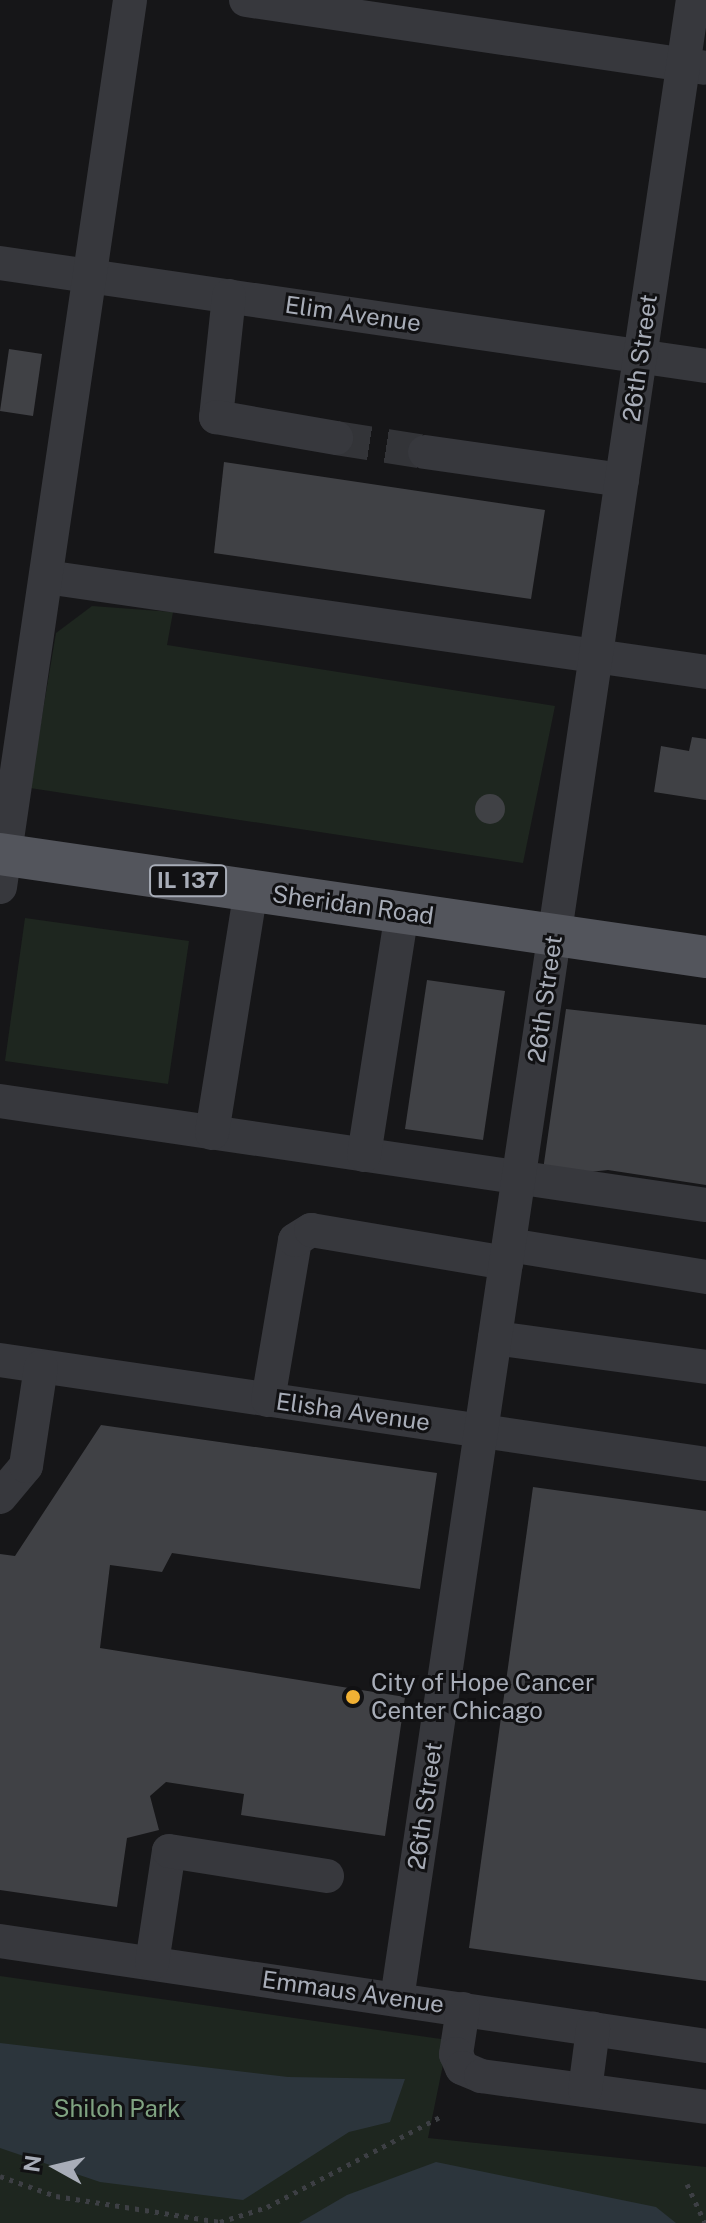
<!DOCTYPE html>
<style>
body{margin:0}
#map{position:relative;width:706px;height:2223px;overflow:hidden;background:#161618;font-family:"Public Sans",sans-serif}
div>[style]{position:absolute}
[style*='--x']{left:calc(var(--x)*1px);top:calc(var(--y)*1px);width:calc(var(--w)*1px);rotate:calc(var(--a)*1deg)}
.green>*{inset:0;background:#1e261f}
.water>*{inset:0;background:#2c353c}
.building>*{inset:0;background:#404145}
.round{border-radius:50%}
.minor-tunnel>*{height:34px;margin-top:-17px;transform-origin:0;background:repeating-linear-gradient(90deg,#333438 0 34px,transparent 0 51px)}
.path>*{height:5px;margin-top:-2.5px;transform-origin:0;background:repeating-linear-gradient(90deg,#3d3f44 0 4px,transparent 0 10px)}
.minor>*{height:34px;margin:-17px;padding:0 17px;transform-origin:17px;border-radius:17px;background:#37383d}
.major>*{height:42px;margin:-21px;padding:0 21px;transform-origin:21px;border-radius:21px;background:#53555c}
.dots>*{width:22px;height:22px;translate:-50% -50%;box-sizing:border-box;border:4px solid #111113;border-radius:50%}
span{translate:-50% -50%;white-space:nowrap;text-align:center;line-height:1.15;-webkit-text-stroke:6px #111113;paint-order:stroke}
.shield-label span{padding:2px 6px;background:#111113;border:2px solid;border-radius:6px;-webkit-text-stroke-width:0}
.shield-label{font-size:22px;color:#a8adb8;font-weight:700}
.street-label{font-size:24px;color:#a8adb8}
.poi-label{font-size:24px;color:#a8adb8}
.left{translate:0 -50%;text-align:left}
.park-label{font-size:24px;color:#7fa381}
.north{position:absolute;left:16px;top:2127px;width:80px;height:80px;-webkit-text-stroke:6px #111113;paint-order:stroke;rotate:278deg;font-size:22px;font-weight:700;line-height:32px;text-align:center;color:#a8adb8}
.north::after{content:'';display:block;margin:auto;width:28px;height:36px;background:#a8adb8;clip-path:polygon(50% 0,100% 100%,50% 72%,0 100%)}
</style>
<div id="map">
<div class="green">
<div style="clip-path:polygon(92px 606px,173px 612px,167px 645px,555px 706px,523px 863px,30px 788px,56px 633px)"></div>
<div style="clip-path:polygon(25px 918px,189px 941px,168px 1084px,5px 1061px)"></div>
<div style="clip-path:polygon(0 1976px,448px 2040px,428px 2138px,706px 2167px,706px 2223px,0 2223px)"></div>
</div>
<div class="water">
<div style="clip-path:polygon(0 2043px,288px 2077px,405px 2079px,390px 2122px,349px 2132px,243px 2200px,100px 2182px,0 2148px)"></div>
<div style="clip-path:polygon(436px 2162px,656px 2207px,676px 2223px,299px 2223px,347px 2195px)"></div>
</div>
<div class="building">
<div style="clip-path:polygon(9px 349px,42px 354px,33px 416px,0 411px)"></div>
<div style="clip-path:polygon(224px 462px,545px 510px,531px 599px,214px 553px)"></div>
<div style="clip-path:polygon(692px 737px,706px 739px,706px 800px,654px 792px,661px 746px,689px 751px)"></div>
<div class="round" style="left:475px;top:794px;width:30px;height:30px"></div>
<div style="clip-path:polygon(427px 980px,505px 991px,483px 1140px,405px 1129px)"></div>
<div style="clip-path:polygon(566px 1009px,706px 1025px,706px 1185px,608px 1170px,542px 1177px)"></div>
<div style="clip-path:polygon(101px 1425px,437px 1473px,420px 1589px,172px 1553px,162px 1572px,110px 1565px,100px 1648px,405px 1697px,385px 1836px,241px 1815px,244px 1794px,166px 1782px,150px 1796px,159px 1830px,127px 1838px,117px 1907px,0 1890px,0 1554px,15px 1556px)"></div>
<div style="clip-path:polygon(533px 1487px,706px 1511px,706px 1981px,469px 1948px)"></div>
</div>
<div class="minor-tunnel">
<div style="--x:336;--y:438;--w:90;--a:8.9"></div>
</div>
<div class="path">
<div style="--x:0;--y:2176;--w:59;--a:19.7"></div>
<div style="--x:56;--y:2196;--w:166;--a:9"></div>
<div style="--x:220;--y:2222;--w:49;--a:-17.7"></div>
<div style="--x:267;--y:2207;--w:199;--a:-27.5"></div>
<div style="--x:687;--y:2184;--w:43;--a:65.2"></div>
</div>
<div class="minor">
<div style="--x:246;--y:0;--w:463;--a:8.4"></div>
<div style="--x:0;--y:263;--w:713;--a:8.3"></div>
<div style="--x:229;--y:296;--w:122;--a:96.1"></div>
<div style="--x:216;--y:417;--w:122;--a:9.9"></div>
<div style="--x:425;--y:452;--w:199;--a:8.1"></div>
<div style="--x:46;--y:577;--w:667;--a:8.19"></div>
<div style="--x:0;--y:887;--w:896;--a:-81.66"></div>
<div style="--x:0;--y:1101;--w:714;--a:8.38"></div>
<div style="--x:212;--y:1133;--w:246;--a:-80.9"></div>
<div style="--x:364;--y:1155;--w:246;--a:-81.1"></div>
<div style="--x:509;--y:1245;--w:200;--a:9.2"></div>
<div style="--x:495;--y:1338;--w:213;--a:7.8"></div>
<div style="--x:0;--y:1360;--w:714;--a:8.38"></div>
<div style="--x:268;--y:1400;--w:162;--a:-80.4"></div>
<div style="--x:295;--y:1240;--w:19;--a:-32"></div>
<div style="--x:311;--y:1230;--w:198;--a:9.6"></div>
<div style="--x:0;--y:1497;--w:40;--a:-50"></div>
<div style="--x:26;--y:1466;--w:100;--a:-81.4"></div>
<div style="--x:0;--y:1941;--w:714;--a:8.46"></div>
<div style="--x:152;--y:1963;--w:113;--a:-81.4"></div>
<div style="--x:169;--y:1851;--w:160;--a:9"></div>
<div style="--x:397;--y:1999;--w:2021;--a:-81.58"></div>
<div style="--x:463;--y:2009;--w:46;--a:98.8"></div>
<div style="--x:456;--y:2054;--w:15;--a:67"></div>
<div style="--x:462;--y:2068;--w:21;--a:23"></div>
<div style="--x:481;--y:2076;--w:227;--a:7.8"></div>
<div style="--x:585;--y:2090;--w:62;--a:-82.5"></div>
</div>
<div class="major">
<div style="--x:0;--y:854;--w:713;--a:8.3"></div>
</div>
<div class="dots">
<div style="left:353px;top:1697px;background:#f2b134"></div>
</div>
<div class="shield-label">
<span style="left:188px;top:881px">IL 137</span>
</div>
<div class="street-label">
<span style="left:353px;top:314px;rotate:8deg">Elim Avenue</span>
<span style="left:640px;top:358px;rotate:-82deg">26th Street</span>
<span style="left:353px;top:905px;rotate:8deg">Sheridan Road</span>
<span style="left:545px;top:999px;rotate:-82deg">26th Street</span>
<span style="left:353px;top:1412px;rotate:8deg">Elisha Avenue</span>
<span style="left:425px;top:1806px;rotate:-82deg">26th Street</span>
<span style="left:353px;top:1992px;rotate:8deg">Emmaus Avenue</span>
</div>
<div class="poi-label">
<span class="left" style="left:371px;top:1697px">City of Hope Cancer<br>Center Chicago</span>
</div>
<div class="park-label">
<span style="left:117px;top:2109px">Shiloh Park</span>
</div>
<div class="north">N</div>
</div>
